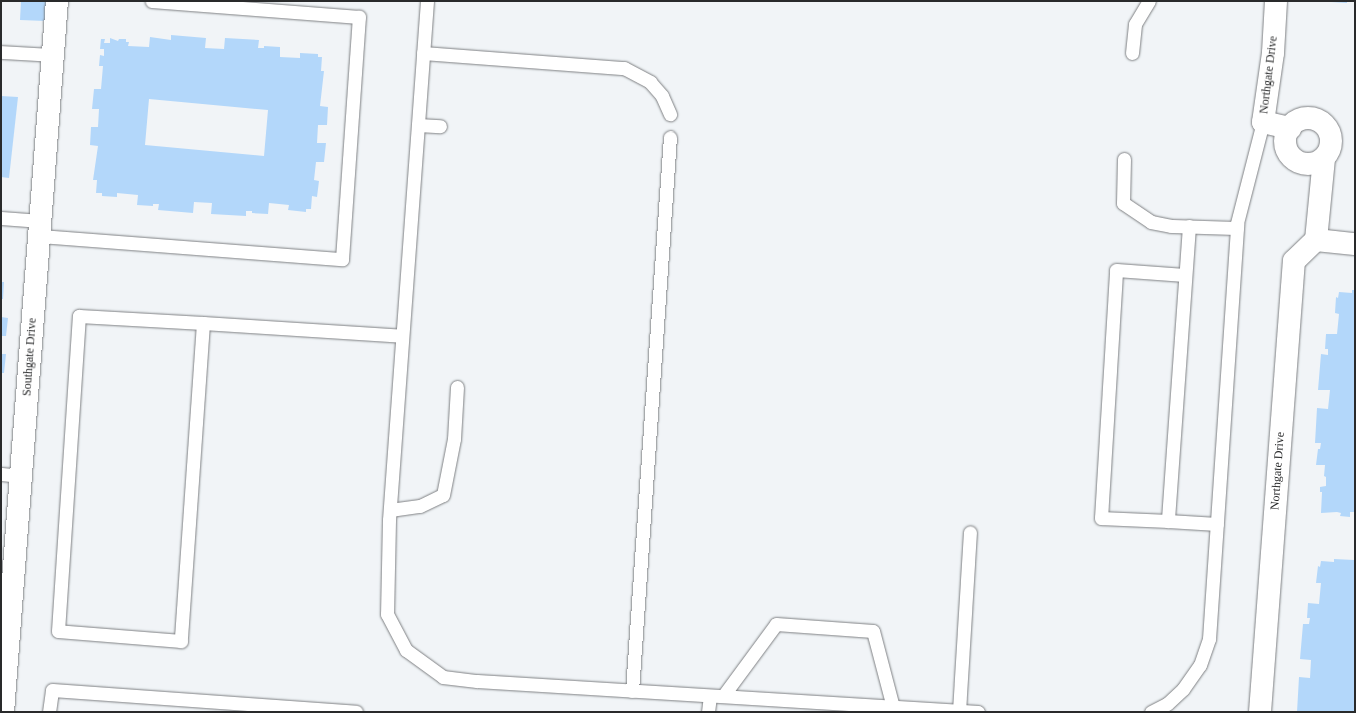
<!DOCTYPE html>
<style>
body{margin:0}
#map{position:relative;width:1356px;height:713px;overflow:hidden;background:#f1f4f7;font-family:Georgia,serif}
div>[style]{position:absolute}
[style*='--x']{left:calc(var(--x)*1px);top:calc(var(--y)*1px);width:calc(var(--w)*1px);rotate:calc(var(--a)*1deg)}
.building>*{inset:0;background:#b3d7fa}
.roads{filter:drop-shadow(0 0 1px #7e8083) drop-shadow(0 0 1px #7e8083)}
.service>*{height:13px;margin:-6.5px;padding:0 6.5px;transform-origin:6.5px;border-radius:6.5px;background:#fff}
.minor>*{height:22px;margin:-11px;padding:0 11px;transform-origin:11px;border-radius:11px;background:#fff}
.minor>.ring{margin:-11px;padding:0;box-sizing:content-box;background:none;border:22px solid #fff;border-radius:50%}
span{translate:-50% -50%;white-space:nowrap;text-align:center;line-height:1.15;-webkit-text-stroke:3.5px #fff;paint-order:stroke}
.street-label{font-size:12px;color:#292a2b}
.frame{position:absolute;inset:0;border:2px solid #292a2b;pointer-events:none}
</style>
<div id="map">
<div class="building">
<div style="clip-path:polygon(21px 1px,46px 1px,46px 21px,20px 20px)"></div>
<div style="clip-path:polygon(1331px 1px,1347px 1px,1347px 3px,1331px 2px)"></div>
<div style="clip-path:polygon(evenodd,171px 35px,206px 38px,205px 48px,224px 49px,225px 38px,259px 40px,258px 48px,264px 48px,264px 46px,280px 47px,280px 57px,300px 58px,300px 53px,318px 54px,318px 57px,322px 57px,321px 71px,324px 71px,320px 106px,328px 107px,327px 125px,318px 125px,317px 143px,326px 143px,324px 162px,316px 162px,314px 180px,319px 181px,317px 197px,312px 196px,311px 209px,306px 209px,306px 212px,288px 210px,289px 205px,269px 203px,268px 214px,252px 213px,252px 211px,246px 211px,246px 216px,211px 214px,212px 203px,194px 202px,193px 213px,158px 210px,159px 204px,153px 204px,153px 206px,137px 205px,138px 195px,117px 193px,117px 197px,102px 196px,102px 193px,96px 193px,97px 180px,93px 180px,98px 146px,90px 145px,91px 127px,98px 127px,99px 109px,92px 109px,94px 89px,101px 89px,103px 66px,99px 66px,100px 55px,104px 56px,104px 49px,100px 49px,101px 39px,105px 39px,104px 43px,110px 43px,110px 38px,118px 41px,119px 39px,126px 39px,126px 42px,129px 42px,128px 46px,149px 47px,150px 37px,171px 40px,171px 35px,149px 99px,268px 110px,264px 156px,145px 145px,149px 99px)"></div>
<div style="clip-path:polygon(1px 96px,18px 97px,9px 178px,1px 177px)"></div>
<div style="clip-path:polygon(1px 282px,4px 282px,3px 299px,1px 299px)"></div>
<div style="clip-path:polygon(1352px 290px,1355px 290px,1355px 512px,1350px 512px,1350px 517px,1340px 516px,1341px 513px,1337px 512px,1321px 513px,1322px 492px,1320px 492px,1320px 487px,1326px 486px,1326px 477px,1324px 476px,1325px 465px,1316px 465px,1318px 449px,1320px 449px,1321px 443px,1315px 443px,1317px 408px,1328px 409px,1330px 390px,1318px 390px,1321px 354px,1328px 355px,1328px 349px,1325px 349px,1326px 334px,1337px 334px,1339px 314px,1335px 313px,1336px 297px,1338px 298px,1339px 292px,1352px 293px)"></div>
<div style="clip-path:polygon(1px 317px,8px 318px,6px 336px,1px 336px)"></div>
<div style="clip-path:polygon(1px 354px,6px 354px,4px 373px,1px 373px)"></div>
<div style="clip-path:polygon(1334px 559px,1354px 560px,1355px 562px,1355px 712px,1297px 712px,1299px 677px,1310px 678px,1311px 660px,1300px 659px,1303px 624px,1309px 624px,1310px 618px,1307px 618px,1308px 603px,1319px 604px,1321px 583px,1316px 583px,1318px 566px,1320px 567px,1321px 561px,1334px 562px)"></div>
</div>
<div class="roads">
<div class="service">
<div style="--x:427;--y:1;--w:520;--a:94.19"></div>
<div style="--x:389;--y:520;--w:94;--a:91.2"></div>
<div style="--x:387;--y:614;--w:41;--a:62.2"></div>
<div style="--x:406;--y:650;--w:46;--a:36.1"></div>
<div style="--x:443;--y:677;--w:34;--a:7"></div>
<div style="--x:477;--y:681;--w:502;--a:3.54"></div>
<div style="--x:1;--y:52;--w:52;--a:3.3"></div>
<div style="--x:423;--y:53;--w:202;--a:4.3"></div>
<div style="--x:624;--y:68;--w:30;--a:28"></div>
<div style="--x:650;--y:82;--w:18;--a:49"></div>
<div style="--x:662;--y:96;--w:20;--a:66"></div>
<div style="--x:1132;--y:53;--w:29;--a:-84"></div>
<div style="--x:1135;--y:24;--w:27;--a:-59"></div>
<div style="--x:418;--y:125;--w:22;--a:3"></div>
<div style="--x:1124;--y:159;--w:44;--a:91.3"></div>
<div style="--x:1123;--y:203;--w:34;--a:34"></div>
<div style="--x:1151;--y:222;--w:20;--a:11"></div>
<div style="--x:1171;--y:226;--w:66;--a:1.7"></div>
<div style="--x:1;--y:218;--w:40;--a:4.3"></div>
<div style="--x:1189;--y:226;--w:296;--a:94.1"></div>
<div style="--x:1168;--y:521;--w:49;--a:3.5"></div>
<div style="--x:40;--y:236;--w:303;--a:4.4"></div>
<div style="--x:342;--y:259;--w:243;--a:-86"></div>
<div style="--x:359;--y:17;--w:208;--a:-175.6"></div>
<div style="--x:203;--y:323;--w:319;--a:94"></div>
<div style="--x:181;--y:641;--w:123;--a:-175.4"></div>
<div style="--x:58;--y:631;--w:316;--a:-86.2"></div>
<div style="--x:79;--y:316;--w:124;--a:3.2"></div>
<div style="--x:203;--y:323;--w:199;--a:3.7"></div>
<div style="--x:1;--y:474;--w:20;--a:6"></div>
<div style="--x:390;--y:510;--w:30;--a:-8"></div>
<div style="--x:420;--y:506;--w:25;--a:-26"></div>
<div style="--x:443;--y:495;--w:57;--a:-78.9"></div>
<div style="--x:454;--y:439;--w:52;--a:-86.7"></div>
<div style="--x:1168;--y:521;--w:67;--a:-177.4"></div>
<div style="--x:1101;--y:518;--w:248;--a:-86.5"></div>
<div style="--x:1116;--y:270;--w:69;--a:4.1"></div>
<div style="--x:632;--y:691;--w:555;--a:-86.08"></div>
<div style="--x:723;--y:696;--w:89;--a:-53.6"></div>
<div style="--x:776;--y:624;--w:97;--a:4.1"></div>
<div style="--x:873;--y:631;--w:79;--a:75.3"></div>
<div style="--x:959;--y:711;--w:179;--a:-86.5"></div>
<div style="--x:49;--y:712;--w:22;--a:-82"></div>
<div style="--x:52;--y:690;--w:305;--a:4.1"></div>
<div style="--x:708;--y:712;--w:16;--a:-83"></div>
<div style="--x:1151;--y:712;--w:18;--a:-27"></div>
<div style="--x:1167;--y:704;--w:22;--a:-43"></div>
<div style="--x:1183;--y:689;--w:29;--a:-55"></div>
<div style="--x:1200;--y:665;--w:28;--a:-71"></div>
<div style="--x:1209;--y:639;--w:417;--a:-86.1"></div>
<div style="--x:1237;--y:223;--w:104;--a:-75.6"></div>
</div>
<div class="minor">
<div style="--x:1276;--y:1;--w:52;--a:93.3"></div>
<div style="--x:1273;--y:53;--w:70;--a:98.2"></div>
<div style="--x:1263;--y:122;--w:28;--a:13"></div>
<div class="ring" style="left:1285px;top:118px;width:24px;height:24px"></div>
<div style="--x:1316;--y:240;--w:39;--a:6"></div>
<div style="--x:3;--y:712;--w:713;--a:-85.66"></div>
<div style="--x:1260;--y:712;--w:452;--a:-85.7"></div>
<div style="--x:1294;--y:261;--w:30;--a:-44"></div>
<div style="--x:1316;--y:240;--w:82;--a:-84.4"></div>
</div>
</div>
<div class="street-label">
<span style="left:1269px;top:75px;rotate:-83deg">Northgate Drive</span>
<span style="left:30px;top:357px;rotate:-86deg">Southgate Drive</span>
<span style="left:1278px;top:471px;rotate:-86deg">Northgate Drive</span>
</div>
<div class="frame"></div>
</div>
